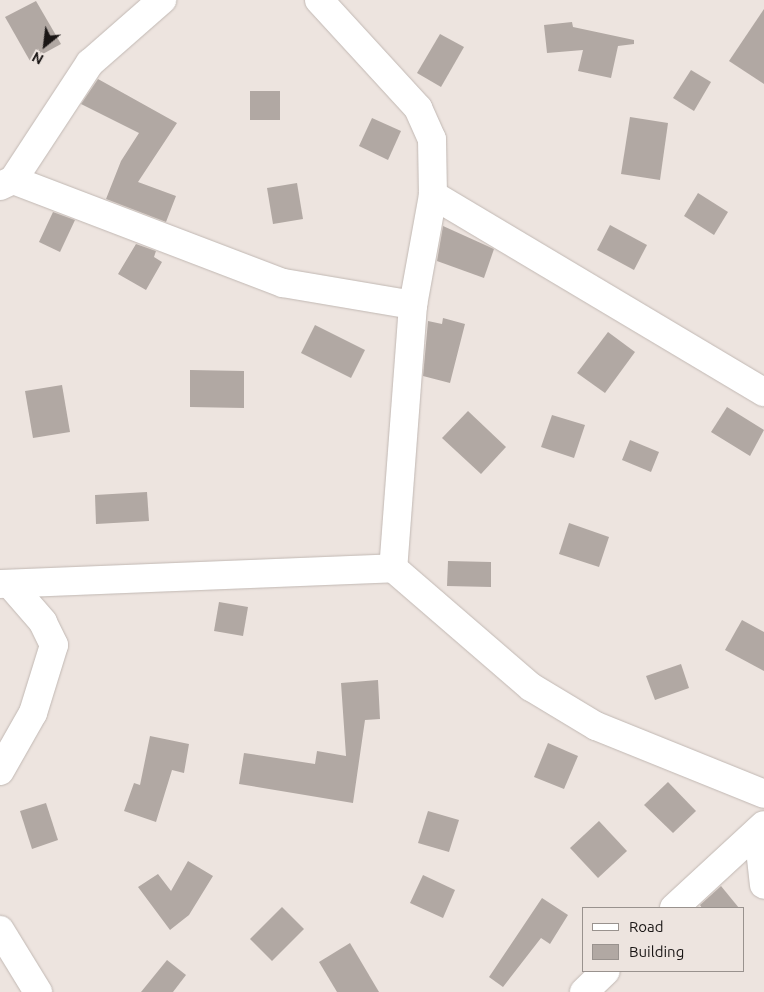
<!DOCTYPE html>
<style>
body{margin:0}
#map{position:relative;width:764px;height:992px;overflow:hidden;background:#ede4df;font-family:Ubuntu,sans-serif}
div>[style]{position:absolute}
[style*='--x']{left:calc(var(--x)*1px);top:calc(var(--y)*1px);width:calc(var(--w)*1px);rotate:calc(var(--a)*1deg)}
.building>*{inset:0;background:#b1a8a3}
.roads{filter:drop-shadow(0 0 1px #c1b8b3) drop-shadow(0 0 1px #c1b8b3)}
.minor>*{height:28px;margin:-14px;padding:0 14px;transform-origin:14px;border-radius:14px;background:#fff}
span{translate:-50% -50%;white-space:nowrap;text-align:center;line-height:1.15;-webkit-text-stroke:4.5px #ede4df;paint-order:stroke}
.legend{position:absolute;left:582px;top:907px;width:162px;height:65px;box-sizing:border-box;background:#ede4df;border:1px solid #99928e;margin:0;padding:6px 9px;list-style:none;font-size:15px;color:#1a1615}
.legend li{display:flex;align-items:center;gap:10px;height:25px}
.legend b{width:25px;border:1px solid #99928e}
.north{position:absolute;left:20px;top:20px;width:50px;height:50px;-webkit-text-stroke:4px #ede4df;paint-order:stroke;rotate:209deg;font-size:14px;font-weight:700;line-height:20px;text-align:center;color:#1a1615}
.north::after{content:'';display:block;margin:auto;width:18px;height:22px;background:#1a1615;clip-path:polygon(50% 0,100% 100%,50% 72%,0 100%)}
</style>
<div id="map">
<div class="building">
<div style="clip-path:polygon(36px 1px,61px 44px,30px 61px,5px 17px)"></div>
<div style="clip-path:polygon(764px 9px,764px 84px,729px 61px)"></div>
<div style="clip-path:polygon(572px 22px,573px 27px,634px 40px,634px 44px,618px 46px,611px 78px,578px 71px,583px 50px,547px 53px,544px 25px)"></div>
<div style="clip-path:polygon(440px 34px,464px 47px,441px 87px,417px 73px)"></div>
<div style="clip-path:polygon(691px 70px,711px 82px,694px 111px,673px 98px)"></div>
<div style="clip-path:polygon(98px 79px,177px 123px,138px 182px,176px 196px,166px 222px,106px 199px,121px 161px,139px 133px,81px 104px)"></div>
<div style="clip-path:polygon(250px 91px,280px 91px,280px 120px,250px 120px)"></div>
<div style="clip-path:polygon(630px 117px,668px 123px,660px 180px,621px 174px)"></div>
<div style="clip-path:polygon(372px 118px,401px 131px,388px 160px,359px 146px)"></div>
<div style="clip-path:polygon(297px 183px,303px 219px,273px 224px,267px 188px)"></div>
<div style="clip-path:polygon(698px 193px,728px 212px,714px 235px,684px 216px)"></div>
<div style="clip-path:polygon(53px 212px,75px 220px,60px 252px,39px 242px)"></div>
<div style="clip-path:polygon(610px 225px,647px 245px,634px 270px,597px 250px)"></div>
<div style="clip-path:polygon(443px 226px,494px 249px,484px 278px,437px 261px)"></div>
<div style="clip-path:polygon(136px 244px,156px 251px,154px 257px,162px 262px,146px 290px,118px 274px)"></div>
<div style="clip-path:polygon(443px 318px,465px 324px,450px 383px,423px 376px,428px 321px,442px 324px)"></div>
<div style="clip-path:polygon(315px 325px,365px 350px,351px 378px,301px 353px)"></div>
<div style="clip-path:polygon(608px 332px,635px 352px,605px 393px,577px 373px)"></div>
<div style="clip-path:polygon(190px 370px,244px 371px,244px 408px,190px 407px)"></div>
<div style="clip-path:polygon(62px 385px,70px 432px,33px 438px,25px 391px)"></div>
<div style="clip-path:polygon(727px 407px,764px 430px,750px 456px,711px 432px)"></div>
<div style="clip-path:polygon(468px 411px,506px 447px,481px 474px,442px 438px)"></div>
<div style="clip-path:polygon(552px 415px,585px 425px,574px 458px,541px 447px)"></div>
<div style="clip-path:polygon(630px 440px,659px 452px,651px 472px,622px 460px)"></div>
<div style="clip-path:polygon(147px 492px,149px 521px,96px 524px,95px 495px)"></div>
<div style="clip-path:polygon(569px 523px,609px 537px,599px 567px,559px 554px)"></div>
<div style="clip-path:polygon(448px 561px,491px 562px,491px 587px,447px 586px)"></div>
<div style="clip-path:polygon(219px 602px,248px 607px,243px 636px,214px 631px)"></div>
<div style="clip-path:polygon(742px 620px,764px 632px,764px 671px,725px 650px)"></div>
<div style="clip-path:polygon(681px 664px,689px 688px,655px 700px,646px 676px)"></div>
<div style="clip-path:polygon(378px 680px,380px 719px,365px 720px,353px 803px,239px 784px,244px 753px,315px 764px,317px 751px,346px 756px,341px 683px)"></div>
<div style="clip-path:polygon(150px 736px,189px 744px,184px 773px,172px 770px,156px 822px,124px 811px,134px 783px,140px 785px)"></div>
<div style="clip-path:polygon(548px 743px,578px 756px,564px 789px,534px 777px)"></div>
<div style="clip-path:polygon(668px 782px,696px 811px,673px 833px,644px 805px)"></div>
<div style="clip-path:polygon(46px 803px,58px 840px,32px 849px,20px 811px)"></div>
<div style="clip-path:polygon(428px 811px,459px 820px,449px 852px,418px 843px)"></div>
<div style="clip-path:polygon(599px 821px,627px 851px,598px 878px,570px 848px)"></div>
<div style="clip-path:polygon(188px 861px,213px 876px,189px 915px,170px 930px,138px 887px,158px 874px,171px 891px)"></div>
<div style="clip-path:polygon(423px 875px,455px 890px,443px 918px,410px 903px)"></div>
<div style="clip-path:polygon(721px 886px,739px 908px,702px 908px,700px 905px)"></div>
<div style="clip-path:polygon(542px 898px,568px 915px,550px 944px,541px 938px,503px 987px,489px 977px)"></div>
<div style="clip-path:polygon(282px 907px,304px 929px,272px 961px,250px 939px)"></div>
<div style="clip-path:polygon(350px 943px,379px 992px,337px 992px,319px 962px)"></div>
<div style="clip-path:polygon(167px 960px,186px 975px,173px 992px,141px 992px)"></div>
</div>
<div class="roads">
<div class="minor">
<div style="--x:319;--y:0;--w:147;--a:47.5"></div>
<div style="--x:418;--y:108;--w:34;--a:66"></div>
<div style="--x:432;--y:139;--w:56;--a:89"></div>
<div style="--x:433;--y:195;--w:112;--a:100.3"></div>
<div style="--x:413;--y:305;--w:264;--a:94.3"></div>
<div style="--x:13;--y:180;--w:289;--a:20.9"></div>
<div style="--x:283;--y:283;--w:132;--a:9.6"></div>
<div style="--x:0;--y:186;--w:14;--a:-25"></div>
<div style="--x:13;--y:180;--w:140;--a:-56.7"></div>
<div style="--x:90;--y:63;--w:96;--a:-41.2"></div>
<div style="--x:433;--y:195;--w:385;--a:30.8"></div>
<div style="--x:0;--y:584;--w:393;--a:-2.3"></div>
<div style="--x:393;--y:568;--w:182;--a:40.8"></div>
<div style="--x:531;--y:687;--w:76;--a:31"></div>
<div style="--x:596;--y:726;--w:181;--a:22"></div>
<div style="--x:0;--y:771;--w:67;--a:-60.4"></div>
<div style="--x:33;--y:713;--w:71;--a:-72.8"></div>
<div style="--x:54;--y:645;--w:25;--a:-116"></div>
<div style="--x:43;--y:622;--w:50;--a:-131"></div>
<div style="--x:758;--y:831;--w:54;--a:83.7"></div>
<div style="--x:674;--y:908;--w:122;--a:-42.7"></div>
<div style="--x:0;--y:930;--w:73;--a:58.5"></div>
<div style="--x:584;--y:992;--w:30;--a:-44"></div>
</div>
</div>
<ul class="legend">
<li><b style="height:6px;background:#fff"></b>Road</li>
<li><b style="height:14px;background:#b1a8a3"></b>Building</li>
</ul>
<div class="north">N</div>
</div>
